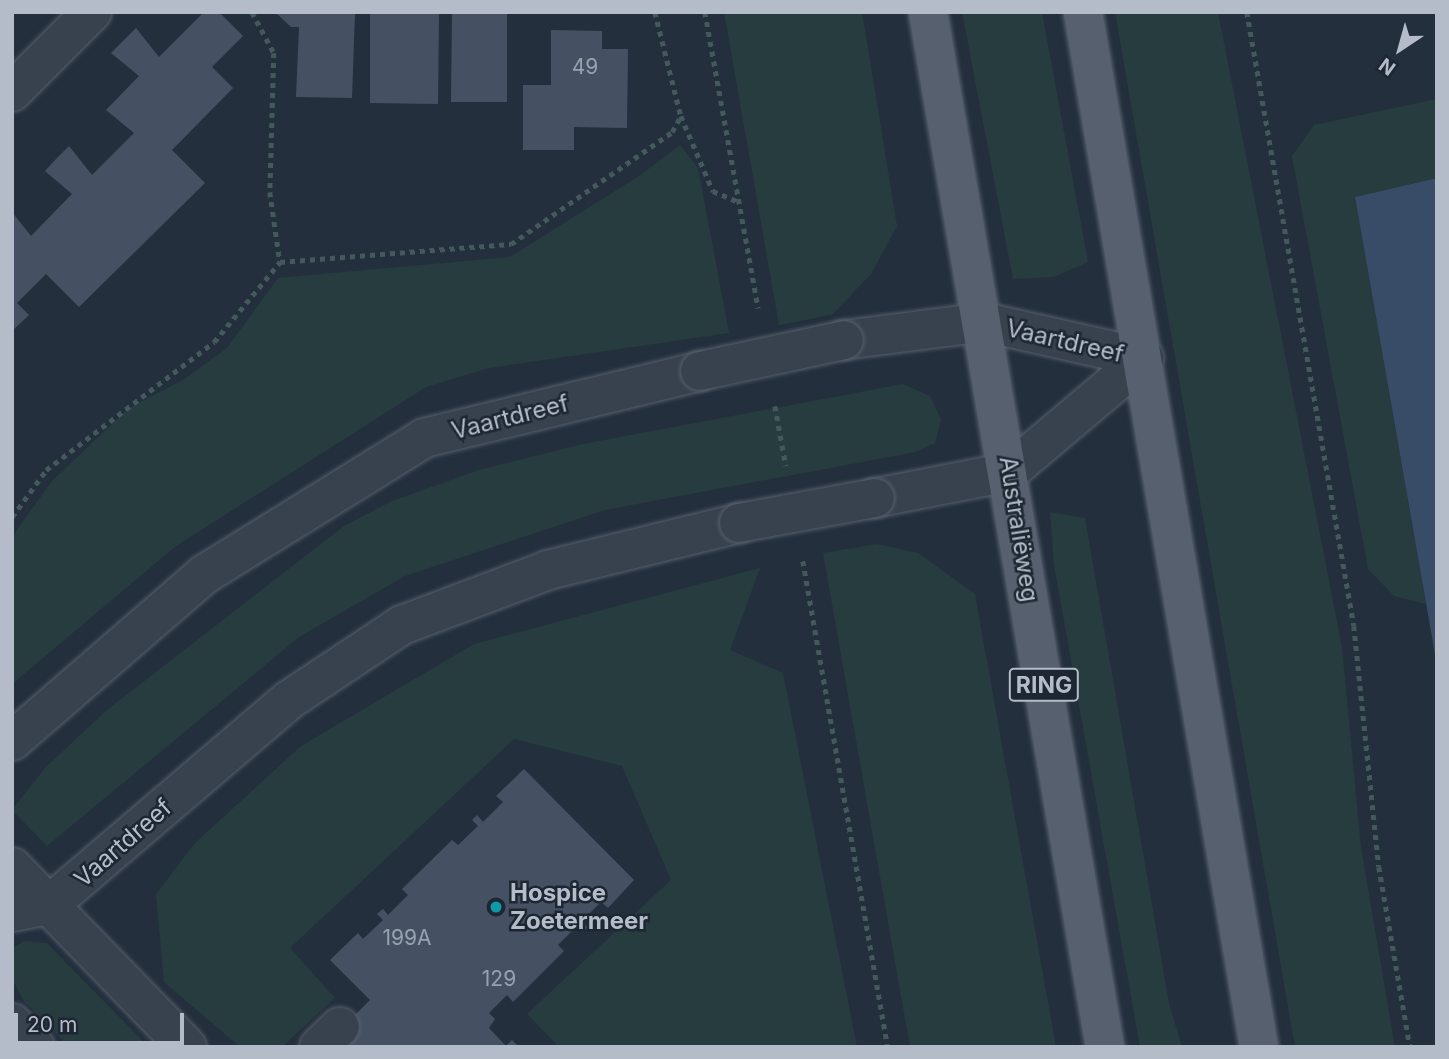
<!DOCTYPE html>
<meta charset="utf-8">
<style>
body{margin:0}
#map{position:relative;width:1449px;height:1059px;overflow:hidden;background:#242f3e;font-family:Inter,sans-serif}
div>[style]{position:absolute}
[style*='--x']{left:calc(var(--x)*1px);top:calc(var(--y)*1px);width:calc(var(--w)*1px);rotate:calc(var(--a)*1deg)}
.green>*{inset:0;background:#263c3f}
.water>*{inset:0;background:#394c67}
.building>*{inset:0;background:#455162}
.path>*{height:4.5px;margin-top:-2.25px;transform-origin:0;background:repeating-linear-gradient(90deg,#44595c 0 5px,transparent 0 10px)}
.roads{filter:drop-shadow(0 0 2px #565f6c) drop-shadow(0 0 2px #565f6c)}
.minor>*{height:38px;margin:-19px;padding:0 19px;transform-origin:19px;border-radius:19px;background:#38414e}
.major>*{height:38px;margin:-19px;padding:0 19px;transform-origin:19px;border-radius:19px;background:#56606e}
.bridges{filter:drop-shadow(0 0 2px #565f6c) drop-shadow(0 0 2px #565f6c)}
.minor-bridge>*{height:38px;margin:-19px;padding:0 19px;transform-origin:19px;border-radius:19px;background:#38414e}
.dots>*{width:19px;height:19px;translate:-50% -50%;box-sizing:border-box;border:4px solid #1d2633;border-radius:50%}
span{translate:-50% -50%;white-space:nowrap;text-align:center;line-height:1.15;-webkit-text-stroke:5px #1d2633;paint-order:stroke}
.number-label{font-size:21px;color:#98a1af}
.number-label span{-webkit-text-stroke-width:0}
.shield-label span{padding:2px 5px;background:#1d2633;border:2px solid;border-radius:5px;-webkit-text-stroke-width:0}
.shield-label{font-size:23px;color:#b4bcc9;font-weight:700}
.street-label{font-size:24px;color:#b4bcc9}
.poi-label{font-size:24px;color:#b4bcc9;font-weight:700}
.left{translate:0 -50%;text-align:left}
.frame{position:absolute;inset:0;border:14px solid #b4bcc9;pointer-events:none}
.north{position:absolute;left:1365px;top:14px;width:70px;height:70px;-webkit-text-stroke:5px #1d2633;paint-order:stroke;rotate:216deg;font-size:19px;font-weight:700;line-height:28px;text-align:center;color:#b4bcc9}
.north::after{content:'';display:block;margin:auto;width:24px;height:32px;background:#b4bcc9;clip-path:polygon(50% 0,100% 100%,50% 72%,0 100%)}
.scale{position:absolute;left:14px;top:1013px;width:170px;height:32px;box-sizing:border-box;border:4px solid #b4bcc9;border-top:0;padding-left:9px;font-size:21px;line-height:24px;white-space:nowrap;color:#b4bcc9;-webkit-text-stroke:5px #1d2633;paint-order:stroke}
</style>
<div id="map">
<div class="green">
<div style="clip-path:polygon(724px 12px,862px 12px,897px 226px,871px 274px,832px 315px,779px 325px)"></div>
<div style="clip-path:polygon(962px 12px,1042px 12px,1088px 262px,1054px 277px,1013px 279px)"></div>
<div style="clip-path:polygon(1115px 12px,1218px 12px,1342px 647px,1361px 848px,1395px 1047px,1295px 1047px)"></div>
<div style="clip-path:polygon(1437px 99px,1437px 178px,1355px 197px,1426px 604px,1394px 596px,1368px 569px,1292px 156px,1314px 125px)"></div>
<div style="clip-path:polygon(680px 145px,698px 168px,729px 333px,489px 368px,426px 387px,176px 546px,12px 684px,12px 537px,52px 481px,129px 408px,183px 380px,227px 348px,278px 278px,510px 257px,639px 176px)"></div>
<div style="clip-path:polygon(903px 384px,930px 396px,941px 419px,935px 443px,916px 452px,605px 510px,405px 576px,299px 637px,47px 846px,12px 810px,45px 768px,107px 710px,344px 526px,392px 501px,479px 470px,583px 444px)"></div>
<div style="clip-path:polygon(1050px 512px,1085px 518px,1169px 1003px,1182px 1047px,1140px 1047px,1054px 565px)"></div>
<div style="clip-path:polygon(877px 544px,918px 553px,975px 594px,1056px 1047px,910px 1047px,823px 553px)"></div>
<div style="clip-path:polygon(760px 568px,730px 650px,783px 673px,857px 1047px,559px 1047px,527px 1014px,671px 880px,622px 766px,514px 739px,290px 948px,335px 998px,282px 1047px,240px 1047px,164px 982px,156px 894px,195px 843px,301px 746px,474px 644px)"></div>
<div style="clip-path:polygon(24px 941px,47px 943px,149px 1047px,69px 1047px,24px 1001px,12px 979px,13px 948px)"></div>
</div>
<div class="water">
<div style="clip-path:polygon(1437px 178px,1437px 666px,1355px 197px)"></div>
</div>
<div class="building">
<div style="clip-path:polygon(204px 12px,219px 12px,243px 36px,212px 67px,233px 88px,172px 150px,205px 183px,79px 307px,46px 274px,17px 303px,29px 315px,12px 331px,12px 212px,31px 236px,72px 194px,45px 171px,57px 158px,69px 146px,92px 175px,134px 133px,106px 110px,139px 76px,111px 53px,136px 28px,159px 57px)"></div>
<div style="clip-path:polygon(275px 12px,355px 12px,352px 98px,296px 97px,299px 27px,291px 27px)"></div>
<div style="clip-path:polygon(370px 12px,439px 12px,438px 104px,370px 103px)"></div>
<div style="clip-path:polygon(452px 12px,507px 12px,507px 102px,451px 102px)"></div>
<div style="clip-path:polygon(551px 30px,602px 31px,602px 49px,628px 49px,627px 128px,574px 127px,574px 150px,523px 150px,523px 85px,551px 85px)"></div>
<div style="clip-path:polygon(524px 769px,634px 880px,608px 908px,601px 902px,581px 922px,588px 927px,583px 932px,577px 926px,558px 945px,564px 951px,513px 1002px,507px 995px,489px 1013px,495px 1019px,489px 1028px,506px 1046px,512px 1040px,519px 1047px,323px 1047px,370px 1000px,330px 960px,358px 933px,363px 939px,383px 920px,377px 914px,383px 909px,388px 915px,408px 895px,402px 889px,452px 840px,458px 845px,478px 826px,472px 820px,477px 815px,483px 822px,503px 802px,496px 796px)"></div>
</div>
<div class="path">
<div style="--x:252;--y:12;--w:47;--a:61.8"></div>
<div style="--x:274;--y:53;--w:139;--a:91.6"></div>
<div style="--x:270;--y:192;--w:71;--a:81.9"></div>
<div style="--x:655;--y:12;--w:107;--a:76"></div>
<div style="--x:681;--y:116;--w:82;--a:66.9"></div>
<div style="--x:713;--y:191;--w:28;--a:23"></div>
<div style="--x:705;--y:12;--w:301;--a:79.8"></div>
<div style="--x:1247;--y:12;--w:623;--a:80.11"></div>
<div style="--x:1354;--y:626;--w:242;--a:84.1"></div>
<div style="--x:1379;--y:867;--w:183;--a:80.2"></div>
<div style="--x:775;--y:406;--w:61;--a:79.6"></div>
<div style="--x:12;--y:517;--w:58;--a:-54.1"></div>
<div style="--x:46;--y:470;--w:211;--a:-37.3"></div>
<div style="--x:214;--y:342;--w:104;--a:-50.5"></div>
<div style="--x:280;--y:262;--w:232;--a:-4.5"></div>
<div style="--x:511;--y:244;--w:196;--a:-34.8"></div>
<div style="--x:672;--y:132;--w:18;--a:-61"></div>
<div style="--x:803;--y:561;--w:493;--a:80.1"></div>
</div>
<div class="roads">
<div class="minor">
<div style="--x:12;--y:92;--w:113;--a:-45"></div>
<div style="--x:844;--y:340;--w:141;--a:-7.3"></div>
<div style="--x:984;--y:322;--w:164;--a:12.7"></div>
<div style="--x:875;--y:498;--w:136;--a:-11"></div>
<div style="--x:1009;--y:472;--w:177;--a:-40.2"></div>
<div style="--x:12;--y:741;--w:255;--a:-40.9"></div>
<div style="--x:205;--y:574;--w:258;--a:-31.8"></div>
<div style="--x:424;--y:438;--w:284;--a:-13.6"></div>
<div style="--x:12;--y:867;--w:251;--a:45.8"></div>
<div style="--x:12;--y:912;--w:38;--a:-11"></div>
<div style="--x:49;--y:905;--w:316;--a:-40.5"></div>
<div style="--x:289;--y:700;--w:136;--a:-33.6"></div>
<div style="--x:402;--y:625;--w:156;--a:-20.6"></div>
<div style="--x:548;--y:570;--w:197;--a:-13.8"></div>
<div style="--x:12;--y:1023;--w:33;--a:46"></div>
<div style="--x:319;--y:1047;--w:29;--a:-44"></div>
</div>
<div class="major">
<div style="--x:928;--y:12;--w:1050;--a:80.3"></div>
<div style="--x:1083;--y:12;--w:1050;--a:80.35"></div>
</div>
</div>
<div class="bridges">
<div class="minor-bridge">
<div style="--x:700;--y:371;--w:147;--a:-12.1"></div>
<div style="--x:739;--y:523;--w:138;--a:-10.4"></div>
</div>
</div>
<div class="dots">
<div style="left:496px;top:907px;background:#0f9aa8"></div>
</div>
<div class="number-label">
<span style="left:585px;top:67px">49</span>
<span style="left:407px;top:938px">199A</span>
<span style="left:499px;top:979px">129</span>
</div>
<div class="shield-label">
<span style="left:1044px;top:685px">RING</span>
</div>
<div class="street-label">
<span style="left:1065px;top:341px;rotate:13deg">Vaartdreef</span>
<span style="left:510px;top:417px;rotate:-14deg">Vaartdreef</span>
<span style="left:1019px;top:529px;rotate:81deg">Australiëweg</span>
<span style="left:123px;top:843px;rotate:-41deg">Vaartdreef</span>
</div>
<div class="poi-label">
<span class="left" style="left:510px;top:907px">Hospice<br>Zoetermeer</span>
</div>
<div class="frame"></div>
<div class="north">N</div>
<div class="scale">20 m</div>
</div>
